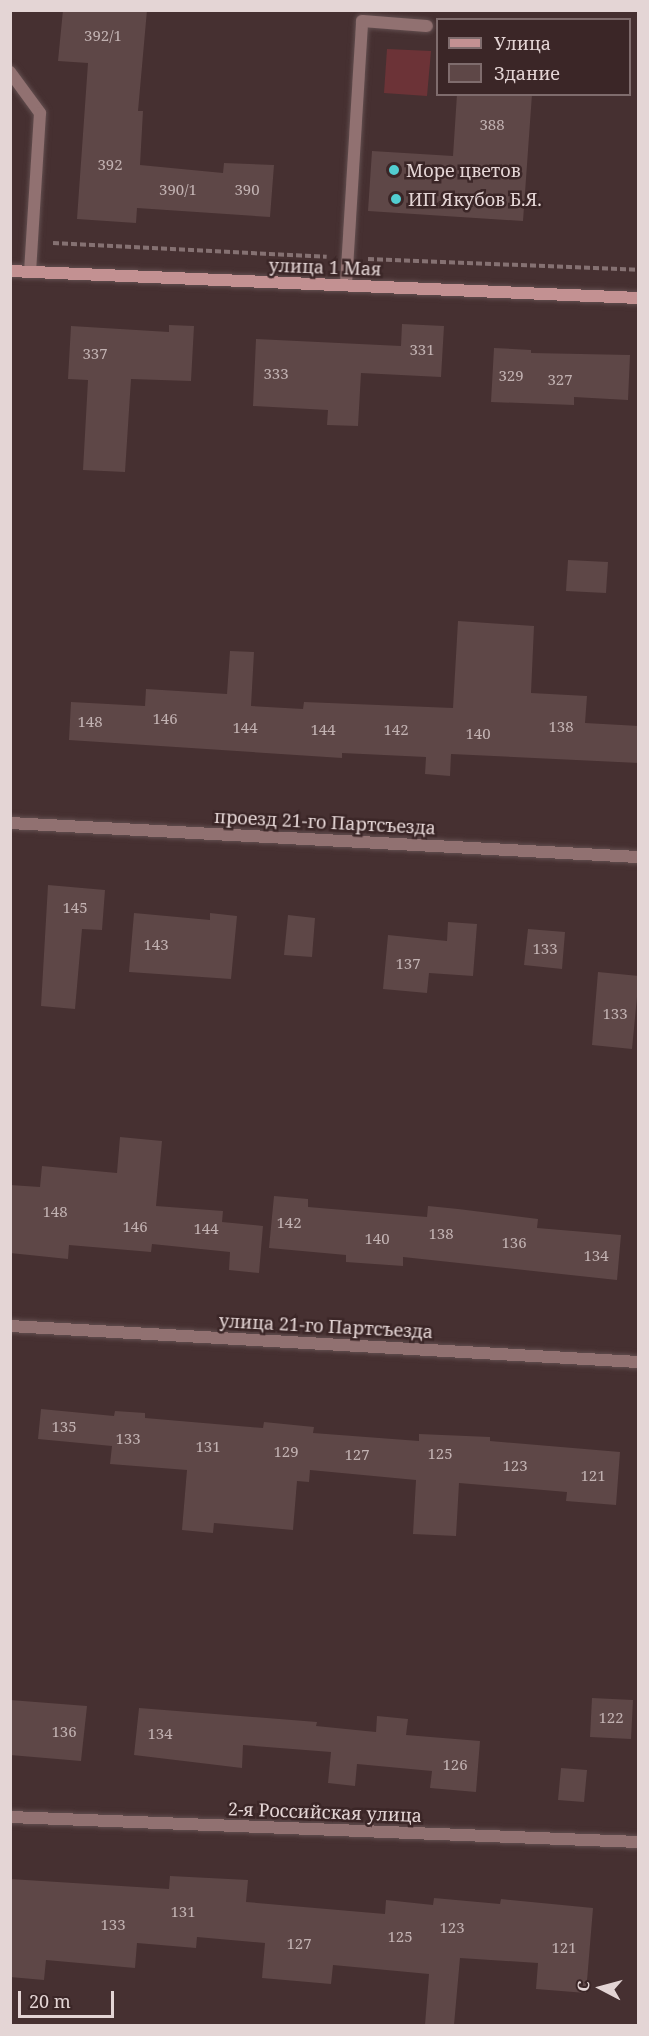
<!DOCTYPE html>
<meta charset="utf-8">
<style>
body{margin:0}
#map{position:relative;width:649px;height:2036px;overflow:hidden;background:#463031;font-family:"Noto Serif",serif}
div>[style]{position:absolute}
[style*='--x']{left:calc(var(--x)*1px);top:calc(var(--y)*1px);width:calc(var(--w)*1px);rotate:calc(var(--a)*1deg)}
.green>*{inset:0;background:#6c3337}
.building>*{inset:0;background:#5e4747}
.path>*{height:4px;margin-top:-2px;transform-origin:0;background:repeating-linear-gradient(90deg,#857172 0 6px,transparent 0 9px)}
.roads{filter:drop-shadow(0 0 2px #624e4f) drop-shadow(0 0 2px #624e4f)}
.lane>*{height:12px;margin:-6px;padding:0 6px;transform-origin:6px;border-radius:6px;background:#917171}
.street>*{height:12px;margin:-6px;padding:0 6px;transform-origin:6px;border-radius:6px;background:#917171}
.secondary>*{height:12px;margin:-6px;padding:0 6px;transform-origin:6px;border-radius:6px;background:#c39192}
.dots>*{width:16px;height:16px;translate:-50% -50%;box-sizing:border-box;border:3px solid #3b2627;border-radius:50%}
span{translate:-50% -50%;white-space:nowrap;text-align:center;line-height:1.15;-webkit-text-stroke:5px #3b2627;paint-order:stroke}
.number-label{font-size:15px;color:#c2b2b2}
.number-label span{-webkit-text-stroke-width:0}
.poi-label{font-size:18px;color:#e4d5d5}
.left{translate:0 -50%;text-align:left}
.street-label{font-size:18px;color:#e4d5d5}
.frame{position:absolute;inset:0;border:12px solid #e4d5d5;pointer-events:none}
.legend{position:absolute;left:436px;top:18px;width:195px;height:78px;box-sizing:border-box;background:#3b2627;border:2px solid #7f6c6d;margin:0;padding:8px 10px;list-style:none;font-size:18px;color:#e4d5d5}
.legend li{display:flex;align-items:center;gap:12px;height:30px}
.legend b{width:30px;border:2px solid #7f6c6d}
.north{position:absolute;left:571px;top:1958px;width:60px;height:60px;-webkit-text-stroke:4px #3b2627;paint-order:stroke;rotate:276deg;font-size:16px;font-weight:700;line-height:24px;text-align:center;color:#e4d5d5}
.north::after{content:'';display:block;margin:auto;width:21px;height:27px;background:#e4d5d5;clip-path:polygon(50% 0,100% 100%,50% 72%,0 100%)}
.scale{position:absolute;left:18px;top:1991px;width:96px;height:27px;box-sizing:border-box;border:3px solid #e4d5d5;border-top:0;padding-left:8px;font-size:18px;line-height:21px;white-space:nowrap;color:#e4d5d5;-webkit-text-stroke:4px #3b2627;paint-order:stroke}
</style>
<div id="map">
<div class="green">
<div style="clip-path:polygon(387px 49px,431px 51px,427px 96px,384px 93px)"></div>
</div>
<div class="building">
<div style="clip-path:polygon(63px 10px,147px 10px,138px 111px,143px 111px,140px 165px,223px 173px,224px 163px,274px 165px,270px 217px,137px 208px,136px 223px,77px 219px,88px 63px,58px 61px)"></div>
<div style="clip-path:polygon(457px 94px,532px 94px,523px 221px,368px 211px,372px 151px,453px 156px)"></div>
<div style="clip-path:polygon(402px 324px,444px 326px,441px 377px,361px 373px,358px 426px,327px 425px,328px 410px,253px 406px,256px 339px,401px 346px)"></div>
<div style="clip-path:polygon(169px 325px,194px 326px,191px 381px,131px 379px,125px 472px,83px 470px,88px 380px,68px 379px,71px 326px,169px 332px)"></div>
<div style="clip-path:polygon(494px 348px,531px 350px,531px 353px,630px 355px,628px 400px,574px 397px,574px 405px,491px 402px)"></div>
<div style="clip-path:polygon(568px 560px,608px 562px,606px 593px,566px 591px)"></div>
<div style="clip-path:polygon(458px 621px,534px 626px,531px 693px,587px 696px,585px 723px,639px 726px,639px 763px,451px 754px,450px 776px,425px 774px,426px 757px,342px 753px,342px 758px,69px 740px,71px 702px,145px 706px,146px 689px,227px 694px,230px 651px,254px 652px,251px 706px,303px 709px,304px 702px,453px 708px)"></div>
<div style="clip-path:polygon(48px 885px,105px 890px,102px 930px,82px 929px,75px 1009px,41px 1006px)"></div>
<div style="clip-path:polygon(134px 913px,210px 920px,210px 913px,237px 916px,231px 979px,129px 972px)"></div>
<div style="clip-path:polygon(288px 915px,315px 918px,312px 957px,284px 955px)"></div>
<div style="clip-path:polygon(448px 922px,477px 924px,473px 976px,429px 973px,427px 993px,383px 989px,388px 935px,447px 941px)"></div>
<div style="clip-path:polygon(528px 929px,565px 932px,562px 969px,524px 965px)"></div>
<div style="clip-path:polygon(598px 972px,639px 976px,632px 1049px,592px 1045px)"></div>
<div style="clip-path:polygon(120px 1137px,162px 1141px,156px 1206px,223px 1211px,222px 1222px,263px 1226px,259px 1273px,229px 1270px,230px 1252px,152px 1244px,151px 1252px,69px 1245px,68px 1259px,10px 1253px,10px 1185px,40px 1187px,42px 1166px,117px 1173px)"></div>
<div style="clip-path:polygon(274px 1196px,308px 1199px,308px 1207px,427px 1217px,428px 1206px,458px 1209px,538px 1219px,537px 1228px,621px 1235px,617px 1280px,403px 1257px,403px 1266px,346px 1262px,346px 1255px,269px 1248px)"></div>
<div style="clip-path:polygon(41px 1409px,114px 1416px,115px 1411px,145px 1413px,145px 1418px,263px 1428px,264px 1422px,314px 1427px,313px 1433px,419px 1441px,419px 1434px,490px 1437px,490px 1441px,620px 1452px,616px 1505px,566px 1501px,567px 1492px,459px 1483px,456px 1536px,413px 1534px,416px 1480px,310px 1470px,309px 1482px,297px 1481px,293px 1530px,214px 1523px,213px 1533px,182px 1530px,187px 1470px,110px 1464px,112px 1446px,38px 1439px)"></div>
<div style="clip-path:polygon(592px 1698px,633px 1700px,631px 1739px,590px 1737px)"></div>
<div style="clip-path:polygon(10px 1700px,87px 1706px,81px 1761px,10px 1755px)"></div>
<div style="clip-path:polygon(139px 1708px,317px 1722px,316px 1726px,376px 1732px,377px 1716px,408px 1719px,406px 1735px,480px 1741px,476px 1792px,430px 1788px,432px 1771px,357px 1764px,355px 1786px,328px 1783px,331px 1752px,243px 1745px,242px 1768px,134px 1755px)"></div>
<div style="clip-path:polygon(561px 1768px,587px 1770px,584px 1802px,558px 1800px)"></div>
<div style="clip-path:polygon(170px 1876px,248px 1880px,246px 1902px,385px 1914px,386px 1900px,433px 1905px,434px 1898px,500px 1904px,501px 1899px,593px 1908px,586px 1993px,536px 1989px,538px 1963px,460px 1958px,454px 2025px,425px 2025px,429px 1974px,333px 1965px,331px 1984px,262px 1978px,265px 1943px,197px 1937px,196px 1948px,137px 1943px,135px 1968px,46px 1960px,44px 1980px,10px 1977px,10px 1879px,169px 1889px)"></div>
</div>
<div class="path">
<div style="--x:53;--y:243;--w:274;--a:2.9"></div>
<div style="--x:368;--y:259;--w:270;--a:2.3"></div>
</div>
<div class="roads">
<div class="lane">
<div style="--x:10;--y:72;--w:51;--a:53.8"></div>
<div style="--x:40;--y:113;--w:159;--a:93.6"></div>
<div style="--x:346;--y:285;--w:264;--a:-86.5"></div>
<div style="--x:362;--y:21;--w:65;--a:4.4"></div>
</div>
<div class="street">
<div style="--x:10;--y:823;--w:629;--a:3.1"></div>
<div style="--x:10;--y:1326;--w:629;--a:3.28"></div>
<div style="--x:10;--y:1817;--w:628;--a:2.28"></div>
</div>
<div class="secondary">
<div style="--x:10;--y:271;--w:629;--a:2.46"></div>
</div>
</div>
<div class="dots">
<div style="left:394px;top:170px;background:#52cdd0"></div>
<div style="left:396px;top:199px;background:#52cdd0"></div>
</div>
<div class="number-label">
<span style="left:103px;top:36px">392/1</span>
<span style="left:492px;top:125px">388</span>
<span style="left:110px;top:165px">392</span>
<span style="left:178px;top:190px">390/1</span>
<span style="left:247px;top:190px">390</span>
<span style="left:422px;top:350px">331</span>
<span style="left:95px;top:354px">337</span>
<span style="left:276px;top:374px">333</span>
<span style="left:511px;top:376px">329</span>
<span style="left:560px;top:380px">327</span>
<span style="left:165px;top:719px">146</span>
<span style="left:90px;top:722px">148</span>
<span style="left:561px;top:727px">138</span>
<span style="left:245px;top:728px">144</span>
<span style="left:323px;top:730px">144</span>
<span style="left:396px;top:730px">142</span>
<span style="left:478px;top:734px">140</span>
<span style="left:75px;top:908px">145</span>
<span style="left:156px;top:945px">143</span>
<span style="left:545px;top:949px">133</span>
<span style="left:408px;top:964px">137</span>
<span style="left:615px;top:1014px">133</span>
<span style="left:55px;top:1212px">148</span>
<span style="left:289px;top:1223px">142</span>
<span style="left:135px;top:1227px">146</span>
<span style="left:206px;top:1229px">144</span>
<span style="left:441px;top:1234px">138</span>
<span style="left:377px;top:1239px">140</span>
<span style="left:514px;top:1243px">136</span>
<span style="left:596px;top:1256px">134</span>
<span style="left:64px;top:1427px">135</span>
<span style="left:128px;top:1439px">133</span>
<span style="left:208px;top:1447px">131</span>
<span style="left:286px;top:1452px">129</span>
<span style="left:440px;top:1454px">125</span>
<span style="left:357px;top:1455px">127</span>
<span style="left:515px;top:1466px">123</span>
<span style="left:593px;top:1476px">121</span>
<span style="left:611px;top:1718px">122</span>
<span style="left:64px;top:1732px">136</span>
<span style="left:160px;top:1734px">134</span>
<span style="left:455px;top:1765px">126</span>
<span style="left:183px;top:1912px">131</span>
<span style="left:113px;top:1925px">133</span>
<span style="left:452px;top:1928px">123</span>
<span style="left:400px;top:1937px">125</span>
<span style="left:299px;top:1944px">127</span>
<span style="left:564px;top:1948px">121</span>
</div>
<div class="poi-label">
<span class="left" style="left:406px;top:170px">Море цветов</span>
<span class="left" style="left:408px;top:199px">ИП Якубов Б.Я.</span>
</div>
<div class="street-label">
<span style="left:325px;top:267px;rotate:2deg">улица 1 Мая</span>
<span style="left:325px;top:822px;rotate:3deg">проезд 21-го Партсъезда</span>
<span style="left:326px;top:1326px;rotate:3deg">улица 21-го Партсъезда</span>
<span style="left:325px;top:1812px;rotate:2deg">2-я Российская улица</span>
</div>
<div class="frame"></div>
<ul class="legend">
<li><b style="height:8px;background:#c39192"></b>Улица</li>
<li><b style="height:16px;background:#5e4747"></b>Здание</li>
</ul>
<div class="north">С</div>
<div class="scale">20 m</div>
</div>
